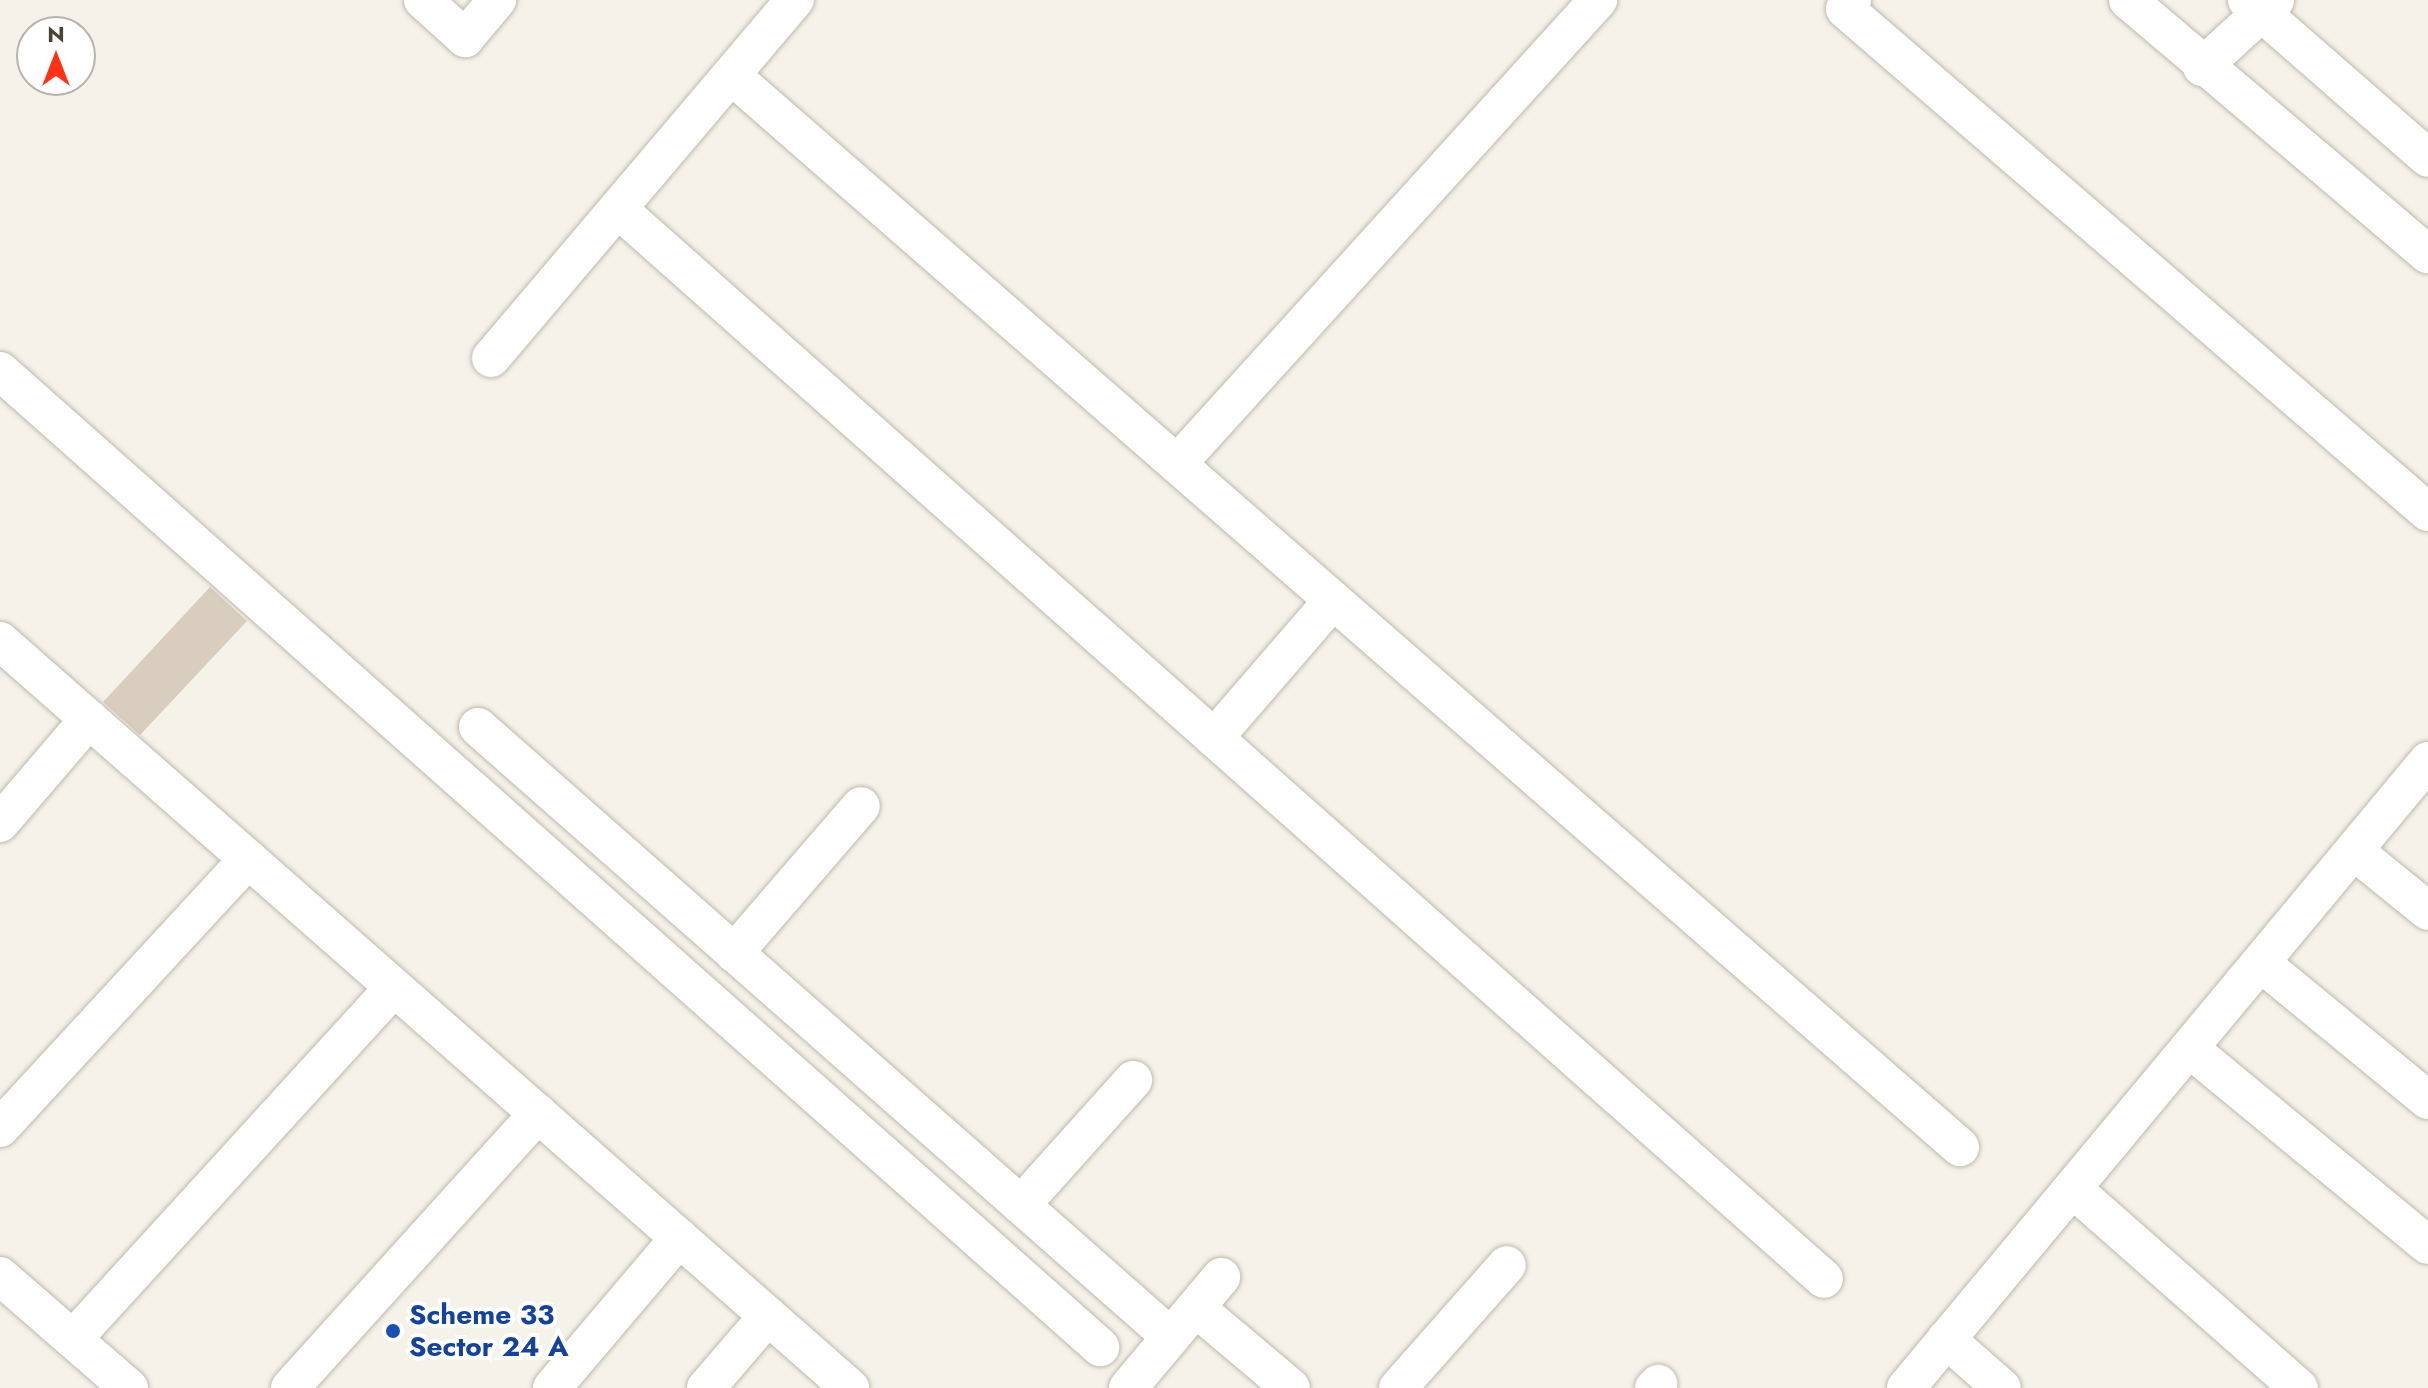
<!DOCTYPE html>
<style>
body{margin:0}
#map{position:relative;width:2428px;height:1388px;overflow:hidden;background:#f5f2ea;font-family:Jost,sans-serif}
div>[style]{position:absolute}
[style*='--x']{left:calc(var(--x)*1px);top:calc(var(--y)*1px);width:calc(var(--w)*1px);rotate:calc(var(--a)*1deg)}
.building>*{inset:0;background:#d8cdbf}
.roads{filter:drop-shadow(0 0 2px #c1b9ac) drop-shadow(0 0 2px #c1b9ac)}
.street>*{height:38px;margin:-19px;padding:0 19px;transform-origin:19px;border-radius:19px;background:#fff}
.dots>*{width:22px;height:22px;translate:-50% -50%;box-sizing:border-box;border:4px solid #fff;border-radius:50%}
span{translate:-50% -50%;white-space:nowrap;text-align:center;line-height:1.15;-webkit-text-stroke:8px #fff;paint-order:stroke}
.transit-label{font-size:28px;color:#164399;font-weight:700}
.left{translate:0 -50%;text-align:left}
.north{position:absolute;left:16px;top:16px;width:80px;height:80px;box-sizing:border-box;background:#fff;border:2px solid #b7b3af;border-radius:50%;rotate:0deg;font-size:22px;font-weight:700;line-height:32px;text-align:center;color:#4a4238}
.north::after{content:'';display:block;margin:auto;width:28px;height:36px;background:#ff3218;clip-path:polygon(50% 0,100% 100%,50% 72%,0 100%)}
</style>
<div id="map">
<div class="building">
<div style="clip-path:polygon(210px 587px,247px 621px,140px 735px,103px 702px)"></div>
</div>
<div class="roads">
<div class="street">
<div style="--x:423;--y:0;--w:57;--a:42.1"></div>
<div style="--x:465;--y:38;--w:50;--a:-49.9"></div>
<div style="--x:1852;--y:0;--w:11;--a:128"></div>
<div style="--x:1845;--y:9;--w:770;--a:40.79"></div>
<div style="--x:2128;--y:0;--w:393;--a:40.3"></div>
<div style="--x:2247;--y:0;--w:240;--a:41.1"></div>
<div style="--x:2202;--y:67;--w:99;--a:-42.5"></div>
<div style="--x:731;--y:75;--w:1631;--a:41.1"></div>
<div style="--x:618;--y:209;--w:1612;--a:41.58"></div>
<div style="--x:491;--y:358;--w:470;--a:-49.7"></div>
<div style="--x:0;--y:371;--w:1471;--a:41.58"></div>
<div style="--x:1177;--y:464;--w:627;--a:-47.78"></div>
<div style="--x:0;--y:641;--w:1132;--a:41.31"></div>
<div style="--x:478;--y:727;--w:923;--a:41.36"></div>
<div style="--x:1214;--y:738;--w:182;--a:-49.2"></div>
<div style="--x:0;--y:823;--w:137;--a:-49.4"></div>
<div style="--x:2354;--y:851;--w:95;--a:39"></div>
<div style="--x:734;--y:953;--w:194;--a:-49.2"></div>
<div style="--x:2261;--y:963;--w:216;--a:39.4"></div>
<div style="--x:2190;--y:1049;--w:308;--a:39.5"></div>
<div style="--x:0;--y:1128;--w:366;--a:-47.3"></div>
<div style="--x:2073;--y:1189;--w:301;--a:41.4"></div>
<div style="--x:1021;--y:1205;--w:168;--a:-48.1"></div>
<div style="--x:0;--y:1276;--w:171;--a:41"></div>
<div style="--x:1196;--y:1308;--w:124;--a:40.1"></div>
<div style="--x:73;--y:1339;--w:476;--a:-47.6"></div>
<div style="--x:1946;--y:1339;--w:74;--a:41.2"></div>
<div style="--x:290;--y:1388;--w:370;--a:-47.9"></div>
<div style="--x:552;--y:1388;--w:197;--a:-49.7"></div>
<div style="--x:706;--y:1388;--w:95;--a:-49.3"></div>
<div style="--x:1128;--y:1388;--w:145;--a:-50"></div>
<div style="--x:1398;--y:1388;--w:164;--a:-48.5"></div>
<div style="--x:1654;--y:1388;--w:6;--a:-45"></div>
<div style="--x:1906;--y:1388;--w:816;--a:-50.22"></div>
</div>
</div>
<div class="dots">
<div style="left:393px;top:1331px;background:#1a4fb4"></div>
</div>
<div class="transit-label">
<span class="left" style="left:409px;top:1331px">Scheme 33<br>Sector 24 A</span>
</div>
<div class="north">N</div>
</div>
